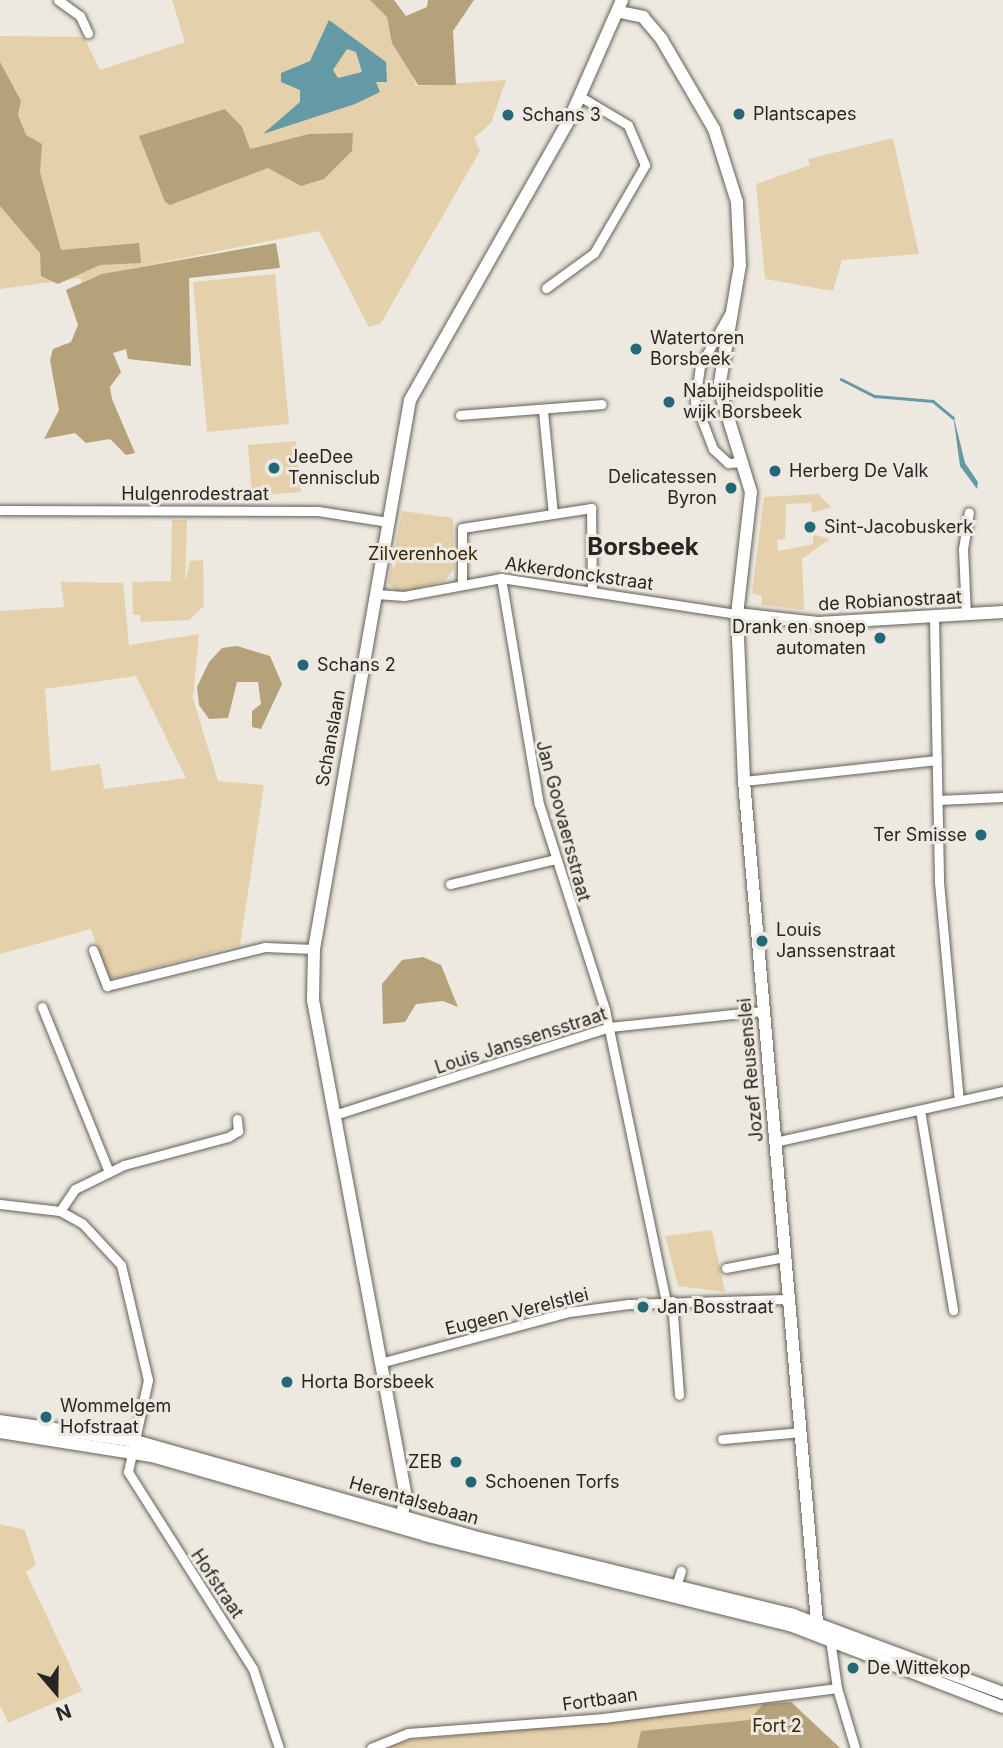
<!DOCTYPE html>
<style>
body{margin:0}
#map{position:relative;width:1003px;height:1748px;overflow:hidden;background:#ede9e0;font-family:Inter,sans-serif}
div>[style]{position:absolute}
[style*='--x']{left:calc(var(--x)*1px);top:calc(var(--y)*1px);width:calc(var(--w)*1px);rotate:calc(var(--a)*1deg)}
.green>*{inset:0;background:#e4d0aa}
.forest>*{inset:0;background:#b5a27a}
.water>*{inset:0;background:#6499a6}
.stream>*{height:2.5px;margin:-1.25px;padding:0 1.25px;transform-origin:1.25px;border-radius:1.25px;background:#6499a6}
.roads{filter:drop-shadow(0 0 2px #646159) drop-shadow(0 0 2px #646159)}
.street>*{height:9px;margin:-4.5px;padding:0 4.5px;transform-origin:4.5px;border-radius:4.5px;background:#fff}
.secondary>*{height:12px;margin:-6px;padding:0 6px;transform-origin:6px;border-radius:6px;background:#fff}
.dots>*{width:19px;height:19px;translate:-50% -50%;box-sizing:border-box;border:4px solid #ede9e0;border-radius:50%}
span{translate:-50% -50%;white-space:nowrap;text-align:center;line-height:1.15;-webkit-text-stroke:6px #ede9e0;paint-order:stroke}
.poi-label{font-size:18px;color:#282623}
.left{translate:0 -50%;text-align:left}
.right{translate:-100% -50%;text-align:right}
.street-label{font-size:18px;color:#282623}
.park-label{font-size:18px;color:#372805}
.district-label{font-size:24px;color:#282623;font-weight:700}
.north{position:absolute;left:21px;top:1657px;width:70px;height:70px;-webkit-text-stroke:5px #ede9e0;paint-order:stroke;rotate:160deg;font-size:19px;font-weight:700;line-height:28px;text-align:center;color:#282623}
.north::after{content:'';display:block;margin:auto;width:24px;height:32px;background:#282623;clip-path:polygon(50% 0,100% 100%,50% 72%,0 100%)}
</style>
<div id="map">
<div class="green">
<div style="clip-path:polygon(172px 0,384px 0,416px 86px,506px 80px,491px 123px,474px 138px,480px 151px,381px 323px,369px 327px,319px 231px,119px 271px,125px 344px,89px 349px,81px 278px,0 289px,0 36px,84px 37px,100px 70px,185px 42px)"></div>
<div style="clip-path:polygon(893px 138px,919px 254px,842px 260px,833px 291px,765px 279px,756px 184px,810px 165px,808px 159px)"></div>
<div style="clip-path:polygon(275px 274px,289px 424px,207px 432px,193px 282px)"></div>
<div style="clip-path:polygon(296px 441px,301px 492px,252px 496px,248px 445px)"></div>
<div style="clip-path:polygon(818px 494px,831px 507px,812px 513px,811px 503px,786px 504px,785px 539px,777px 540px,778px 551px,813px 544px,813px 534px,830px 539px,802px 559px,804px 610px,761px 605px,762px 596px,752px 593px,764px 497px)"></div>
<div style="clip-path:polygon(402px 511px,453px 518px,454px 568px,446px 580px,399px 594px,388px 583px)"></div>
<div style="clip-path:polygon(172px 520px,187px 520px,185px 583px,190px 561px,203px 560px,204px 606px,189px 620px,141px 622px,140px 615px,133px 615px,132px 582px,171px 581px)"></div>
<div style="clip-path:polygon(evenodd,61px 582px,123px 583px,129px 645px,199px 634px,193px 698px,218px 781px,264px 785px,240px 945px,108px 980px,91px 929px,0 954px,0 611px,64px 607px,61px 582px,136px 676px,186px 778px,104px 789px,100px 764px,51px 771px,45px 689px,136px 676px)"></div>
<div style="clip-path:polygon(712px 1230px,725px 1292px,678px 1286px,665px 1236px)"></div>
<div style="clip-path:polygon(0 1524px,25px 1530px,36px 1565px,26px 1572px,82px 1691px,8px 1723px,0 1705px)"></div>
<div style="clip-path:polygon(791px 1702px,840px 1748px,385px 1748px,409px 1740px)"></div>
</div>
<div class="forest">
<div style="clip-path:polygon(370px 0,394px 0,406px 16px,427px 7px,428px 0,474px 0,453px 31px,456px 85px,418px 85px,392px 43px,387px 17px)"></div>
<div style="clip-path:polygon(0 62px,21px 101px,18px 115px,26px 135px,42px 144px,40px 172px,61px 250px,139px 243px,141px 263px,100px 265px,58px 284px,41px 276px,40px 253px,0 206px)"></div>
<div style="clip-path:polygon(225px 109px,242px 127px,250px 149px,309px 134px,353px 133px,352px 151px,324px 179px,301px 186px,268px 168px,170px 205px,165px 202px,139px 136px)"></div>
<div style="clip-path:polygon(276px 243px,280px 268px,189px 278px,191px 366px,128px 359px,126px 349px,113px 353px,121px 372px,110px 387px,112px 399px,135px 453px,126px 455px,110px 439px,86px 443px,75px 433px,44px 439px,59px 410px,50px 360px,53px 349px,71px 342px,78px 325px,66px 290px,102px 274px)"></div>
<div style="clip-path:polygon(237px 646px,270px 656px,282px 684px,261px 729px,252px 727px,252px 711px,261px 704px,258px 682px,237px 682px,228px 718px,209px 719px,199px 705px,197px 687px,209px 662px,222px 648px)"></div>
<div style="clip-path:polygon(423px 957px,441px 965px,458px 1007px,443px 1001px,416px 1004px,405px 1022px,383px 1024px,382px 984px,402px 960px)"></div>
<div style="clip-path:polygon(791px 1702px,840px 1748px,637px 1748px,641px 1731px,749px 1720px,763px 1704px)"></div>
</div>
<div class="water">
<div style="clip-path:polygon(evenodd,329px 20px,386px 62px,387px 82px,376px 82px,380px 92px,355px 104px,263px 134px,300px 102px,300px 90px,281px 82px,281px 73px,310px 61px,329px 20px,347px 49px,356px 52px,362px 72px,338px 78px,333px 70px,347px 49px)"></div>
<div style="clip-path:polygon(953px 414px,965px 463px,978px 482px,977px 489px,960px 466px)"></div>
</div>
<div class="stream">
<div style="--x:841;--y:379;--w:38;--a:27"></div>
<div style="--x:875;--y:396;--w:58;--a:4.9"></div>
<div style="--x:933;--y:401;--w:26;--a:40"></div>
</div>
<div class="roads">
<div class="street">
<div style="--x:58;--y:0;--w:27;--a:36"></div>
<div style="--x:80;--y:16;--w:19;--a:65"></div>
<div style="--x:546;--y:288;--w:59;--a:-36.1"></div>
<div style="--x:594;--y:253;--w:102;--a:-59.9"></div>
<div style="--x:645;--y:165;--w:43;--a:-113"></div>
<div style="--x:628;--y:125;--w:55;--a:-149.2"></div>
<div style="--x:729;--y:314;--w:60;--a:119.1"></div>
<div style="--x:700;--y:366;--w:36;--a:98"></div>
<div style="--x:695;--y:402;--w:50;--a:69"></div>
<div style="--x:713;--y:449;--w:21;--a:43"></div>
<div style="--x:728;--y:463;--w:15;--a:-4"></div>
<div style="--x:543;--y:411;--w:103;--a:84.5"></div>
<div style="--x:460;--y:415;--w:142;--a:-4.4"></div>
<div style="--x:0;--y:510;--w:318;--a:0.2"></div>
<div style="--x:318;--y:511;--w:71;--a:8.9"></div>
<div style="--x:501;--y:578;--w:229;--a:80.5"></div>
<div style="--x:539;--y:804;--w:216;--a:72.2"></div>
<div style="--x:605;--y:1010;--w:298;--a:78.2"></div>
<div style="--x:462;--y:582;--w:54;--a:-90"></div>
<div style="--x:462;--y:528;--w:131;--a:-8.8"></div>
<div style="--x:591;--y:508;--w:81;--a:89.3"></div>
<div style="--x:376;--y:594;--w:28;--a:4"></div>
<div style="--x:404;--y:596;--w:99;--a:-10.5"></div>
<div style="--x:501;--y:578;--w:239;--a:8.7"></div>
<div style="--x:966;--y:615;--w:66;--a:-92.6"></div>
<div style="--x:963;--y:549;--w:37;--a:-81"></div>
<div style="--x:934;--y:618;--w:264;--a:88.9"></div>
<div style="--x:939;--y:882;--w:219;--a:84.8"></div>
<div style="--x:744;--y:781;--w:194;--a:-6.2"></div>
<div style="--x:938;--y:800;--w:65;--a:-2.6"></div>
<div style="--x:450;--y:884;--w:109;--a:-13.3"></div>
<div style="--x:93;--y:950;--w:39;--a:69"></div>
<div style="--x:107;--y:986;--w:163;--a:-13.9"></div>
<div style="--x:265;--y:947;--w:49;--a:2.3"></div>
<div style="--x:42;--y:1007;--w:178;--a:67.9"></div>
<div style="--x:920;--y:1110;--w:203;--a:80.6"></div>
<div style="--x:334;--y:1115;--w:289;--a:-17.7"></div>
<div style="--x:609;--y:1027;--w:154;--a:-6"></div>
<div style="--x:775;--y:1142;--w:234;--a:-12.6"></div>
<div style="--x:0;--y:1204;--w:60;--a:6.7"></div>
<div style="--x:60;--y:1211;--w:25;--a:29"></div>
<div style="--x:82;--y:1223;--w:57;--a:47.1"></div>
<div style="--x:121;--y:1265;--w:118;--a:76.8"></div>
<div style="--x:148;--y:1380;--w:94;--a:102.3"></div>
<div style="--x:128;--y:1472;--w:233;--a:57.6"></div>
<div style="--x:253;--y:1669;--w:83;--a:71.8"></div>
<div style="--x:60;--y:1211;--w:27;--a:-56"></div>
<div style="--x:75;--y:1189;--w:55;--a:-26.1"></div>
<div style="--x:124;--y:1165;--w:108;--a:-15.1"></div>
<div style="--x:228;--y:1137;--w:12;--a:-31"></div>
<div style="--x:238;--y:1131;--w:12;--a:-95"></div>
<div style="--x:726;--y:1268;--w:60;--a:-10.6"></div>
<div style="--x:672;--y:1301;--w:94;--a:85.7"></div>
<div style="--x:380;--y:1363;--w:196;--a:-15.1"></div>
<div style="--x:569;--y:1312;--w:60;--a:-7.7"></div>
<div style="--x:628;--y:1304;--w:160;--a:-1.8"></div>
<div style="--x:722;--y:1439;--w:78;--a:-5.1"></div>
<div style="--x:676;--y:1586;--w:16;--a:-72"></div>
<div style="--x:830;--y:1639;--w:49;--a:81.9"></div>
<div style="--x:837;--y:1688;--w:63;--a:73.3"></div>
<div style="--x:371;--y:1748;--w:40;--a:-22"></div>
<div style="--x:408;--y:1733;--w:197;--a:-4.4"></div>
<div style="--x:604;--y:1718;--w:235;--a:-7.3"></div>
</div>
<div class="secondary">
<div style="--x:620;--y:12;--w:24;--a:12"></div>
<div style="--x:643;--y:17;--w:30;--a:50"></div>
<div style="--x:662;--y:40;--w:103;--a:59.7"></div>
<div style="--x:714;--y:129;--w:77;--a:72.5"></div>
<div style="--x:737;--y:202;--w:63;--a:87.3"></div>
<div style="--x:740;--y:265;--w:125;--a:99.7"></div>
<div style="--x:719;--y:388;--w:109;--a:72.9"></div>
<div style="--x:751;--y:492;--w:123;--a:96.5"></div>
<div style="--x:737;--y:614;--w:167;--a:87.6"></div>
<div style="--x:744;--y:781;--w:845;--a:85.04"></div>
<div style="--x:817;--y:1623;--w:21;--a:51"></div>
<div style="--x:737;--y:614;--w:81;--a:6.3"></div>
<div style="--x:818;--y:623;--w:185;--a:-3.4"></div>
<div style="--x:0;--y:1421;--w:136;--a:8.4"></div>
<div style="--x:135;--y:1441;--w:348;--a:15.8"></div>
<div style="--x:470;--y:1536;--w:333;--a:13.7"></div>
<div style="--x:793;--y:1615;--w:224;--a:20.4"></div>
<div style="--x:0;--y:1432;--w:154;--a:9"></div>
<div style="--x:152;--y:1456;--w:284;--a:16.1"></div>
<div style="--x:425;--y:1535;--w:376;--a:13.9"></div>
<div style="--x:790;--y:1625;--w:228;--a:21.1"></div>
<div style="--x:399;--y:1527;--w:31;--a:-77"></div>
<div style="--x:406;--y:1497;--w:506;--a:-100.6"></div>
<div style="--x:313;--y:1000;--w:51;--a:-88.9"></div>
<div style="--x:314;--y:949;--w:557;--a:-80.08"></div>
<div style="--x:410;--y:400;--w:324;--a:-60.4"></div>
<div style="--x:570;--y:118;--w:129;--a:-66.2"></div>
</div>
</div>
<div class="dots">
<div style="left:739px;top:114px;background:#226877"></div>
<div style="left:508px;top:115px;background:#226877"></div>
<div style="left:636px;top:349px;background:#226877"></div>
<div style="left:669px;top:402px;background:#226877"></div>
<div style="left:274px;top:468px;background:#226877"></div>
<div style="left:775px;top:471px;background:#226877"></div>
<div style="left:731px;top:488px;background:#226877"></div>
<div style="left:810px;top:527px;background:#226877"></div>
<div style="left:880px;top:638px;background:#226877"></div>
<div style="left:303px;top:665px;background:#226877"></div>
<div style="left:981px;top:835px;background:#226877"></div>
<div style="left:762px;top:941px;background:#226877"></div>
<div style="left:643px;top:1307px;background:#226877"></div>
<div style="left:287px;top:1382px;background:#226877"></div>
<div style="left:46px;top:1417px;background:#226877"></div>
<div style="left:456px;top:1462px;background:#226877"></div>
<div style="left:471px;top:1482px;background:#226877"></div>
<div style="left:853px;top:1668px;background:#226877"></div>
</div>
<div class="poi-label">
<span class="left" style="left:753px;top:114px">Plantscapes</span>
<span class="left" style="left:522px;top:115px">Schans 3</span>
<span class="left" style="left:650px;top:349px">Watertoren<br>Borsbeek</span>
<span class="left" style="left:683px;top:402px">Nabijheidspolitie<br>wijk Borsbeek</span>
<span class="left" style="left:288px;top:468px">JeeDee<br>Tennisclub</span>
<span class="left" style="left:789px;top:471px">Herberg De Valk</span>
<span class="right" style="left:717px;top:488px">Delicatessen<br>Byron</span>
<span class="left" style="left:824px;top:527px">Sint-Jacobuskerk</span>
<span class="right" style="left:866px;top:638px">Drank en snoep<br>automaten</span>
<span class="left" style="left:317px;top:665px">Schans 2</span>
<span class="right" style="left:967px;top:835px">Ter Smisse</span>
<span class="left" style="left:776px;top:941px">Louis<br>Janssenstraat</span>
<span class="left" style="left:657px;top:1307px">Jan Bosstraat</span>
<span class="left" style="left:301px;top:1382px">Horta Borsbeek</span>
<span class="left" style="left:60px;top:1417px">Wommelgem<br>Hofstraat</span>
<span class="right" style="left:442px;top:1462px">ZEB</span>
<span class="left" style="left:485px;top:1482px">Schoenen Torfs</span>
<span class="left" style="left:867px;top:1668px">De Wittekop</span>
</div>
<div class="street-label">
<span style="left:195px;top:494px">Hulgenrodestraat</span>
<span style="left:579px;top:574px;rotate:8deg">Akkerdonckstraat</span>
<span style="left:890px;top:601px;rotate:-3deg">de Robianostraat</span>
<span style="left:331px;top:738px;rotate:-80deg">Schanslaan</span>
<span style="left:563px;top:821px;rotate:75deg">Jan Goovaersstraat</span>
<span style="left:521px;top:1041px;rotate:-18deg">Louis Janssensstraat</span>
<span style="left:751px;top:1070px;rotate:-95deg">Jozef Reusenslei</span>
<span style="left:517px;top:1312px;rotate:-14deg">Eugeen Verelstlei</span>
<span style="left:414px;top:1501px;rotate:16deg">Herentalsebaan</span>
<span style="left:217px;top:1584px;rotate:56deg">Hofstraat</span>
<span style="left:600px;top:1700px;rotate:-8deg">Fortbaan</span>
</div>
<div class="park-label">
<span style="left:423px;top:554px">Zilverenhoek</span>
<span style="left:777px;top:1726px">Fort 2</span>
</div>
<div class="district-label">
<span style="left:643px;top:547px">Borsbeek</span>
</div>
<div class="north">N</div>
</div>
